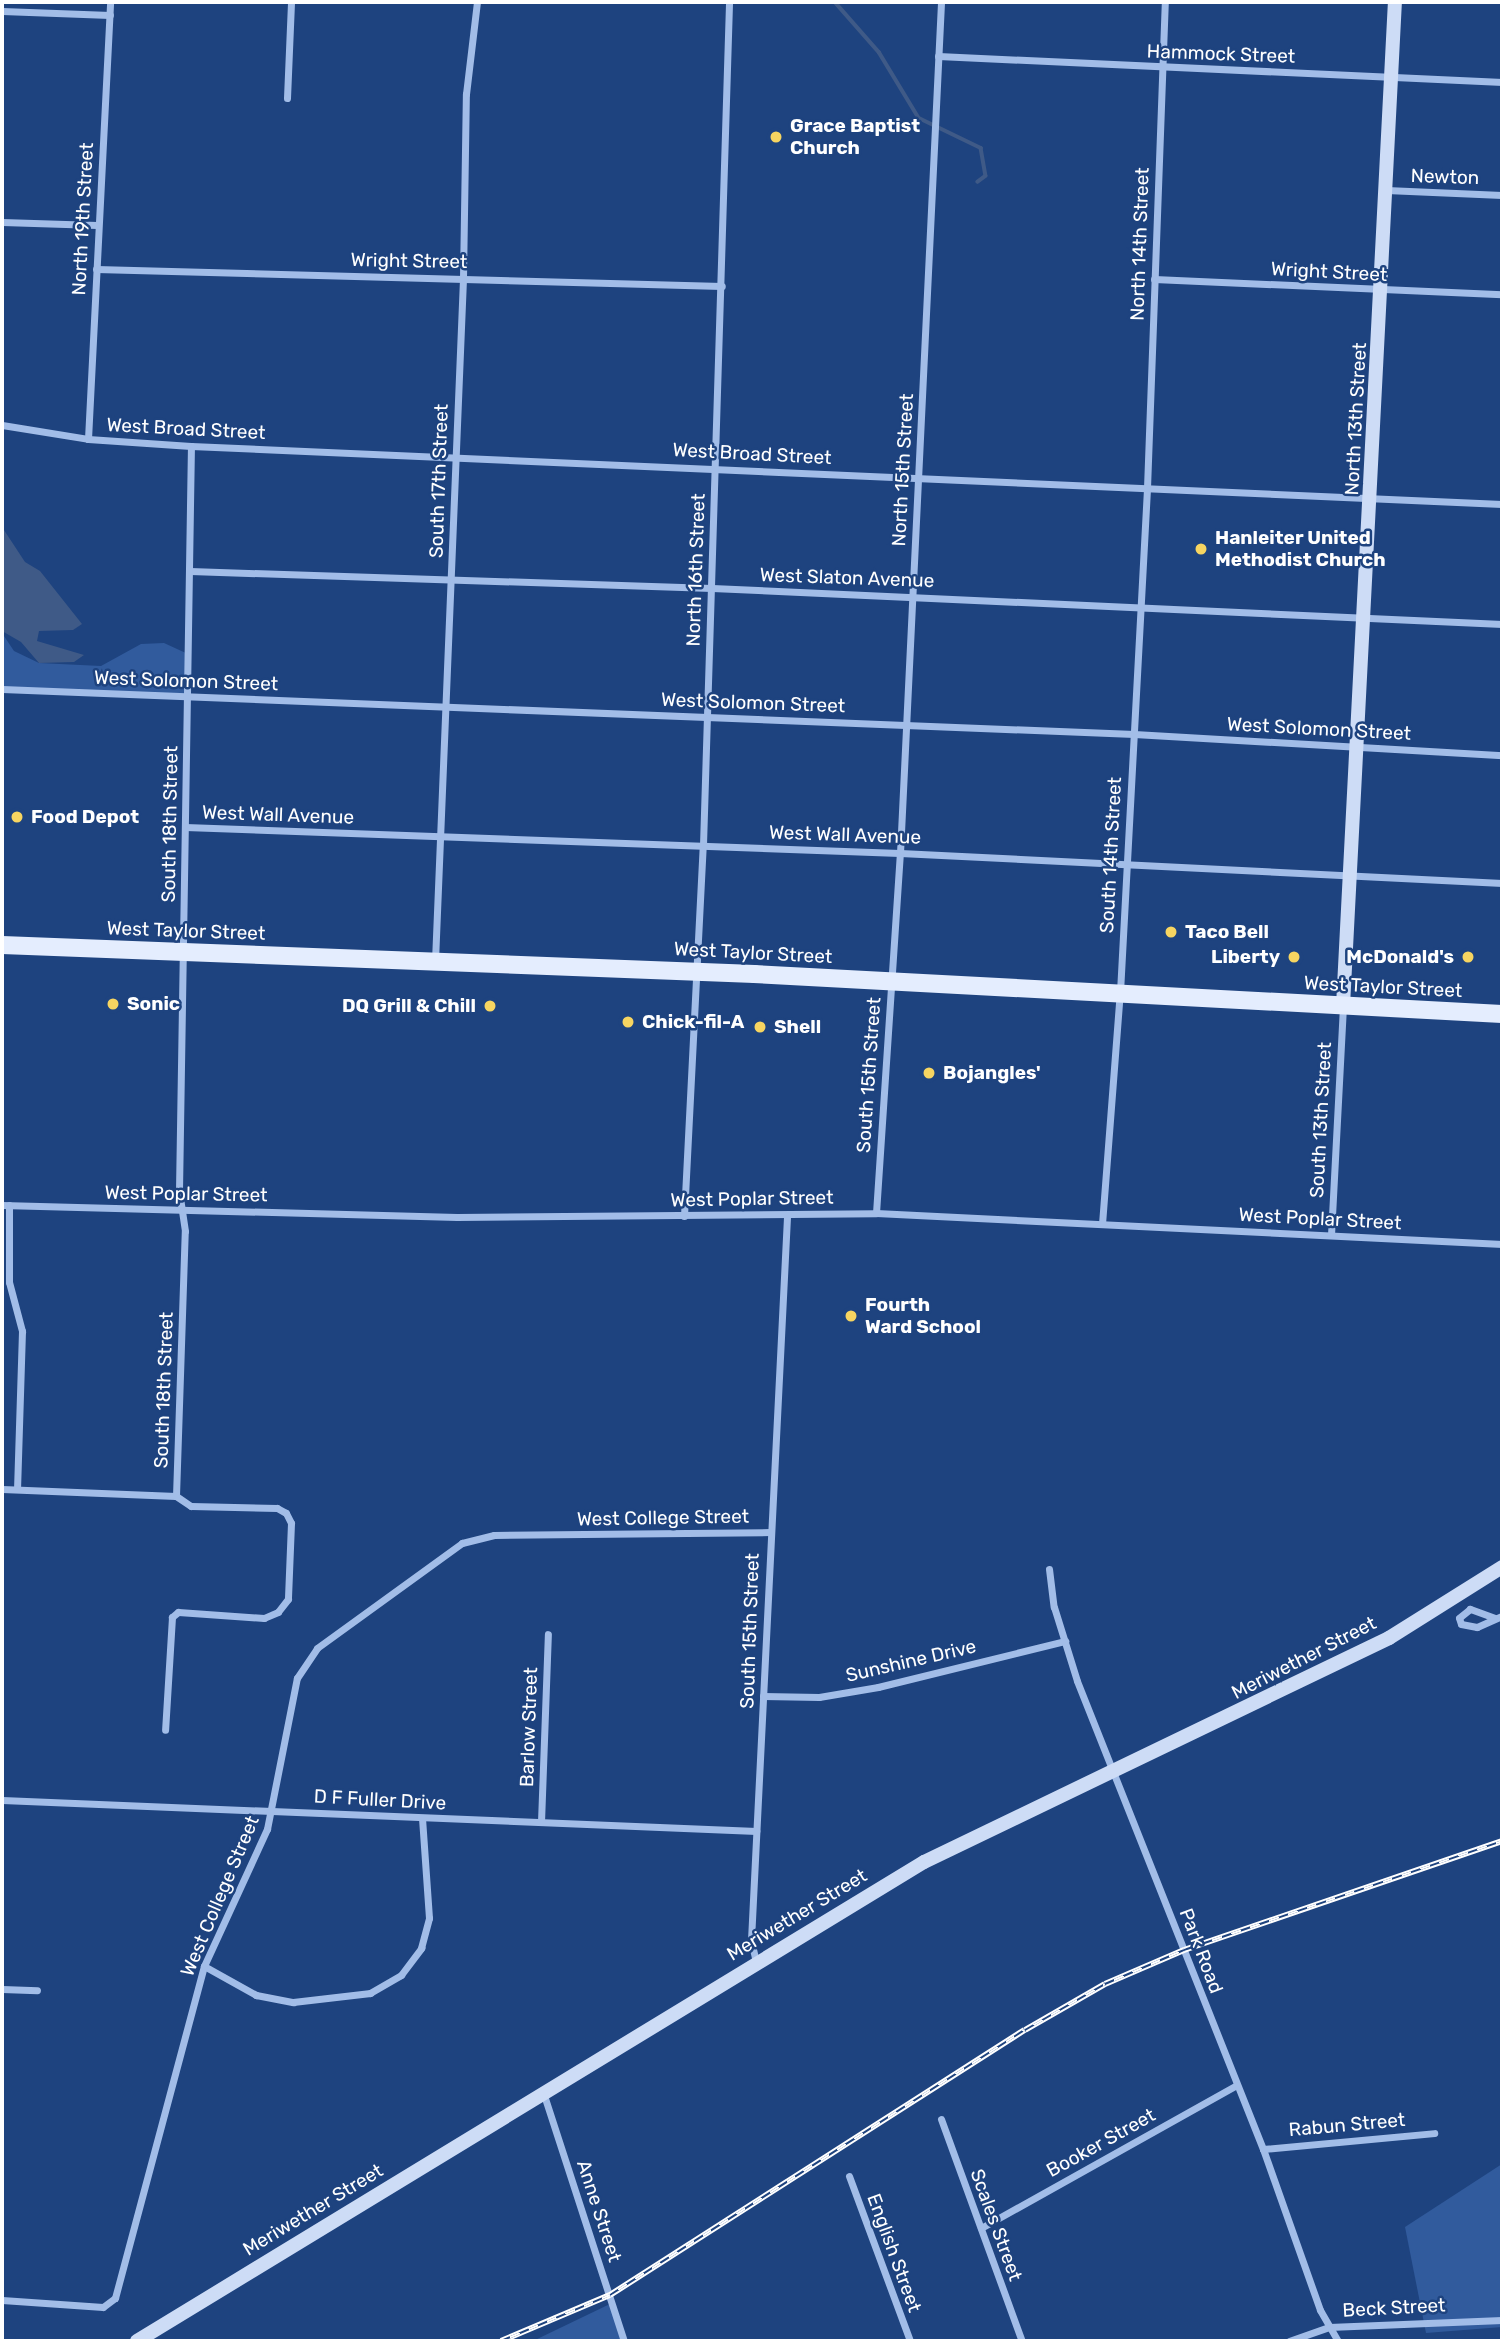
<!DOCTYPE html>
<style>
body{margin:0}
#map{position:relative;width:1504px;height:2343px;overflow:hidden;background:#1e437f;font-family:Rubik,sans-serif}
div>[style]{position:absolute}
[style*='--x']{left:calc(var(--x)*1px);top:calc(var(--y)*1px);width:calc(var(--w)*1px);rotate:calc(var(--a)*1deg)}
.green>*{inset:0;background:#315b9d}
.water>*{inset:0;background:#3f5a87}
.stream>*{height:3.5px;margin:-1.75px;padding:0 1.75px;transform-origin:1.75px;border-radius:1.75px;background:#3f5a87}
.street>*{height:7px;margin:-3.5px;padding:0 3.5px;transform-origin:3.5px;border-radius:3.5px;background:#a2bde8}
.secondary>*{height:14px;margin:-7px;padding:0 7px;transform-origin:7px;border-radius:7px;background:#cddcf6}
.primary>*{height:18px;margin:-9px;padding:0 9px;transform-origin:9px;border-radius:9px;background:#e4edfe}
.rail>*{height:6px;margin-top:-3px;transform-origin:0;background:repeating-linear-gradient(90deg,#1e437f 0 10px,#fff 0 20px);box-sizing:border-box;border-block:2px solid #fff}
.dots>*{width:19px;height:19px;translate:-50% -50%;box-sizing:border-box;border:4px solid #1e437f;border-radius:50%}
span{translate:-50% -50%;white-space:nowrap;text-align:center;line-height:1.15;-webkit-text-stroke:5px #1e437f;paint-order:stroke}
.street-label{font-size:19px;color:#fff}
.poi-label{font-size:19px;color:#fff;font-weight:700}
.left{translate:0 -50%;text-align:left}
.right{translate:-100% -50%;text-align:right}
.frame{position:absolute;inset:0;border:4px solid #fff;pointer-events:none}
</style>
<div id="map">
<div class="green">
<div style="clip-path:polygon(2px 633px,14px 651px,39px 663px,101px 666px,141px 644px,164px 643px,188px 654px,187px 697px,2px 689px)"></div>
<div style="clip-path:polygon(1502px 2164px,1502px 2327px,1426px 2333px,1405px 2227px)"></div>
<div style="clip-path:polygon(612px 2303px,623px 2341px,533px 2341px)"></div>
</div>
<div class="water">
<div style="clip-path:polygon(2px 527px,25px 562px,40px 571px,82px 624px,73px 630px,39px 631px,37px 641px,84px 655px,74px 662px,39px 663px,21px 642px,2px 631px)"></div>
</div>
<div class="stream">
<div style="--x:835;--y:2;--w:67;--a:48.7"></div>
<div style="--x:879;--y:52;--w:77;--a:58.8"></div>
<div style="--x:919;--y:118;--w:69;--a:25.8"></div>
<div style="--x:981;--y:148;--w:28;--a:80"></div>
<div style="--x:986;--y:176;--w:10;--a:143"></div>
</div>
<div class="street">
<div style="--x:2;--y:11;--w:108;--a:2.1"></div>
<div style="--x:938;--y:56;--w:565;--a:2.64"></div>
<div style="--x:287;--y:98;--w:96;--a:-87.6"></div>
<div style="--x:1386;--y:190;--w:116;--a:2.5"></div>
<div style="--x:2;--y:222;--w:95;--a:1.8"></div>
<div style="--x:96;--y:269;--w:626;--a:1.56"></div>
<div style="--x:1154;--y:279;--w:348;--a:2.5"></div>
<div style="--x:2;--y:425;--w:87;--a:9.2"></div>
<div style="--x:88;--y:439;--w:103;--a:3.9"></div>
<div style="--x:191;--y:446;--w:1312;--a:2.53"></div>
<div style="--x:88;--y:439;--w:438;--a:-87.1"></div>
<div style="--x:190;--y:571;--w:522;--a:1.87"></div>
<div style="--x:712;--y:588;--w:791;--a:2.61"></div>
<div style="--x:2;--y:689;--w:1133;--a:2.28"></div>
<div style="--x:1134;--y:734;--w:369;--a:3.3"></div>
<div style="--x:185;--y:827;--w:715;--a:2.08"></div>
<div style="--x:900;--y:853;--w:603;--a:2.85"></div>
<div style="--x:435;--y:961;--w:684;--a:-87.65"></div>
<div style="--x:463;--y:278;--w:184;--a:-89.1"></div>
<div style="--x:466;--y:94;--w:93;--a:-83.2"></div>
<div style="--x:2;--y:1205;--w:455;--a:1.5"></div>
<div style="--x:457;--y:1217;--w:419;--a:-0.5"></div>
<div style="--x:876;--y:1213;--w:627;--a:2.84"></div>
<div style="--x:9;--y:1205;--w:77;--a:90"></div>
<div style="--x:9;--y:1282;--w:51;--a:75.1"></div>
<div style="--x:22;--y:1331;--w:158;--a:91.8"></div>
<div style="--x:876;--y:1213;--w:361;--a:-86.2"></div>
<div style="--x:900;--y:853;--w:852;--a:-87.24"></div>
<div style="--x:684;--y:1216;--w:371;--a:-87.1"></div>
<div style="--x:703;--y:845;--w:843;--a:-88.23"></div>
<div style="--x:1102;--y:1224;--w:233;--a:-85.6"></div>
<div style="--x:1120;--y:992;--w:505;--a:-86.93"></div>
<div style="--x:1147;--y:488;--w:486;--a:-87.9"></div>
<div style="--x:1331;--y:1235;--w:229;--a:-87"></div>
<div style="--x:2;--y:1489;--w:174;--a:2.3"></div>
<div style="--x:176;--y:1496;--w:18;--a:34"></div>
<div style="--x:191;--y:1506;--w:86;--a:1.3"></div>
<div style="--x:277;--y:1508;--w:10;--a:29"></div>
<div style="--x:286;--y:1513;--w:11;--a:63"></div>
<div style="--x:291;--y:1523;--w:76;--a:92.3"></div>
<div style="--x:288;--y:1599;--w:16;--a:128"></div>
<div style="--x:278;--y:1612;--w:15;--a:157"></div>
<div style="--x:264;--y:1618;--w:86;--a:-176"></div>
<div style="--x:178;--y:1612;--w:8;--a:140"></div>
<div style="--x:172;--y:1617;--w:113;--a:93.5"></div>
<div style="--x:176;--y:1496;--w:265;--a:-88.1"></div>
<div style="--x:185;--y:1231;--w:40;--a:-98.5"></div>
<div style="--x:179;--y:1191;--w:745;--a:-89.08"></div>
<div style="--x:1049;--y:1569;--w:38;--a:83"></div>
<div style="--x:1054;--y:1607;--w:77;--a:72.7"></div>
<div style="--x:1077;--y:1681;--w:504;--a:68.33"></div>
<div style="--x:1263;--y:2149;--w:171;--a:70.5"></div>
<div style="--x:1320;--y:2310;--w:36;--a:60"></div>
<div style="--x:1495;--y:1618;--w:27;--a:-160"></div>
<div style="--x:1470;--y:1609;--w:14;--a:141"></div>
<div style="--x:1459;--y:1618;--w:6;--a:72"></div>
<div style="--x:1461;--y:1624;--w:16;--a:11"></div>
<div style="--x:1477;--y:1627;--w:27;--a:-24"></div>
<div style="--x:763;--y:1696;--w:56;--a:1"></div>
<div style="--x:819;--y:1697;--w:60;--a:-9.6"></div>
<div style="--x:878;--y:1687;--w:193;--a:-13.8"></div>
<div style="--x:2;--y:1800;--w:755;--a:2.35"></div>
<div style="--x:541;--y:1822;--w:188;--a:-87.9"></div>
<div style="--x:756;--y:1962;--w:23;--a:-103"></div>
<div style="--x:751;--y:1940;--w:725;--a:-87.15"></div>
<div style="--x:204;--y:1966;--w:60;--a:29.1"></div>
<div style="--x:256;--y:1995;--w:38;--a:11"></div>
<div style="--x:293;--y:2002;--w:78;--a:-6.7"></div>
<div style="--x:370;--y:1993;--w:36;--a:-30"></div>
<div style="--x:401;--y:1975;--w:34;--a:-53"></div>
<div style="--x:421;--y:1948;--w:31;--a:-75"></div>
<div style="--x:429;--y:1918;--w:100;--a:-94"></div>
<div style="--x:2;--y:1989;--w:35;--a:2"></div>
<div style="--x:543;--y:2092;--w:262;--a:72"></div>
<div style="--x:941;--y:2119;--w:236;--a:70"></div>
<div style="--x:1263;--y:2149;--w:172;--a:-5.3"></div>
<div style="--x:849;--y:2176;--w:176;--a:69.7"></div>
<div style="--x:981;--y:2228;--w:293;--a:-29.2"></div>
<div style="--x:2;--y:2300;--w:101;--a:4"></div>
<div style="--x:103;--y:2307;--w:15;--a:-37"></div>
<div style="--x:115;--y:2298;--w:344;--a:-75"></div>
<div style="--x:204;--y:1966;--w:151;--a:-65.3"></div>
<div style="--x:267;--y:1829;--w:154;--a:-78.8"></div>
<div style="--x:297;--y:1678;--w:36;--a:-56"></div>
<div style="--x:317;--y:1648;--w:179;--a:-35.9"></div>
<div style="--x:462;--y:1543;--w:33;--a:-14"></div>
<div style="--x:494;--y:1535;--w:276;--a:-0.6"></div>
<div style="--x:1289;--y:2341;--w:42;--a:-19.3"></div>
<div style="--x:1329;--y:2327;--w:173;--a:-2.3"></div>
</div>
<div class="secondary">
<div style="--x:1343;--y:1006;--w:1005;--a:-87.04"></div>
<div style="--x:137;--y:2341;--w:921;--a:-31.33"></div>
<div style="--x:924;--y:1862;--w:516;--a:-25.72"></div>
<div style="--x:1389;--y:1638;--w:133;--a:-32.1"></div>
</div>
<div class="primary">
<div style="--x:2;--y:945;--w:753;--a:2.21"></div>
<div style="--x:754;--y:974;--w:749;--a:3.06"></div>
</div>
<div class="rail">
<div style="--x:501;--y:2341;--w:118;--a:-22.9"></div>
<div style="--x:610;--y:2295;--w:492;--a:-32.6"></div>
<div style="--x:1025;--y:2030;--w:92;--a:-29.9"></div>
<div style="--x:1105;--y:1984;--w:86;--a:-23.3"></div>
<div style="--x:1184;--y:1950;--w:336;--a:-18.9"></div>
</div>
<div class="dots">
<div style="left:776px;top:137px;background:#f7d561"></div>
<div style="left:1201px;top:549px;background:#f7d561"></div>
<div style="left:17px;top:817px;background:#f7d561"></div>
<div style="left:1171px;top:932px;background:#f7d561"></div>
<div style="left:1294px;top:957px;background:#f7d561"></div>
<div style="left:1468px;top:957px;background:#f7d561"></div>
<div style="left:113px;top:1004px;background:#f7d561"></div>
<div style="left:490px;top:1006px;background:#f7d561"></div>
<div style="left:628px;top:1022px;background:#f7d561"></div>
<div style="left:760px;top:1027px;background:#f7d561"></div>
<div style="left:929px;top:1073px;background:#f7d561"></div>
<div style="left:851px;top:1316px;background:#f7d561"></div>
</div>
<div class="street-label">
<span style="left:1221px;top:54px;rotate:2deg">Hammock Street</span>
<span style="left:1445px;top:177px;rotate:2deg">Newton</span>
<span style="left:83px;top:219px;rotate:-87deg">North 19th Street</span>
<span style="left:1140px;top:244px;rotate:-88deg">North 14th Street</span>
<span style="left:409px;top:261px;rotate:1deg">Wright Street</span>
<span style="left:1329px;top:272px;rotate:3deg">Wright Street</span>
<span style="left:1356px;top:419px;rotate:-87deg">North 13th Street</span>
<span style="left:186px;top:429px;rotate:3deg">West Broad Street</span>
<span style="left:752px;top:454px;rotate:3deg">West Broad Street</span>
<span style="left:903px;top:470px;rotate:-87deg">North 15th Street</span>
<span style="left:439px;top:481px;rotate:-88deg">South 17th Street</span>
<span style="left:696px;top:570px;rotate:-88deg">North 16th Street</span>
<span style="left:847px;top:578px;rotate:2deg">West Slaton Avenue</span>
<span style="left:186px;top:681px;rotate:2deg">West Solomon Street</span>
<span style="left:753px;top:703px;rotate:2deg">West Solomon Street</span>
<span style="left:1319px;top:729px;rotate:3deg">West Solomon Street</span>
<span style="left:278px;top:815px;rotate:2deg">West Wall Avenue</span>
<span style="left:170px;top:824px;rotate:-89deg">South 18th Street</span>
<span style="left:845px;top:835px;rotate:2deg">West Wall Avenue</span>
<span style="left:1111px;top:855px;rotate:-87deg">South 14th Street</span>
<span style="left:186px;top:931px;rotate:2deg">West Taylor Street</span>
<span style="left:753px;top:953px;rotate:3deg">West Taylor Street</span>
<span style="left:1383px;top:987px;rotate:3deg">West Taylor Street</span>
<span style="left:869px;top:1075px;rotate:-86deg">South 15th Street</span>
<span style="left:1321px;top:1120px;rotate:-87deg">South 13th Street</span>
<span style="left:186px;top:1194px;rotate:1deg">West Poplar Street</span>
<span style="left:752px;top:1199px;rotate:-1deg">West Poplar Street</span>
<span style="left:1320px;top:1219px;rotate:3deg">West Poplar Street</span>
<span style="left:164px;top:1390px;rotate:-88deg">South 18th Street</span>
<span style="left:663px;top:1518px;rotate:-1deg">West College Street</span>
<span style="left:750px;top:1631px;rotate:-88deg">South 15th Street</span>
<span style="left:1304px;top:1658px;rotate:-27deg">Meriwether Street</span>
<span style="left:911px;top:1661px;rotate:-13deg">Sunshine Drive</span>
<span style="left:529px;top:1727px;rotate:-88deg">Barlow Street</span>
<span style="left:380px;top:1800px;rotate:3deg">D F Fuller Drive</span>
<span style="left:220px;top:1896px;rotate:-67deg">West College Street</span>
<span style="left:797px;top:1915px;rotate:-31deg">Meriwether Street</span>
<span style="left:1201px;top:1951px;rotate:69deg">Park Road</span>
<span style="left:1347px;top:2125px;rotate:-5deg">Rabun Street</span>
<span style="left:1101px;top:2143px;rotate:-29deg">Booker Street</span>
<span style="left:313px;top:2210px;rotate:-31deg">Meriwether Street</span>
<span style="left:599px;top:2211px;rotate:72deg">Anne Street</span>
<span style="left:996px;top:2225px;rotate:70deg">Scales Street</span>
<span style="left:894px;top:2253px;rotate:70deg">English Street</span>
<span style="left:1394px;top:2308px;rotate:-3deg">Beck Street</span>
</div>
<div class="poi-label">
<span class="left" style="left:790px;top:137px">Grace Baptist<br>Church</span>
<span class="left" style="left:1215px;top:549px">Hanleiter United<br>Methodist Church</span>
<span class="left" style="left:31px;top:817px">Food Depot</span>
<span class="left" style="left:1185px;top:932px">Taco Bell</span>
<span class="right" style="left:1280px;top:957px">Liberty</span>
<span class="right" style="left:1454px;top:957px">McDonald's</span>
<span class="left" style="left:127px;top:1004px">Sonic</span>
<span class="right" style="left:476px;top:1006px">DQ Grill &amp; Chill</span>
<span class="left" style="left:642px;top:1022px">Chick-fil-A</span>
<span class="left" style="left:774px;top:1027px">Shell</span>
<span class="left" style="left:943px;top:1073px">Bojangles'</span>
<span class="left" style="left:865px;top:1316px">Fourth<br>Ward School</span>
</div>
<div class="frame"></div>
</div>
